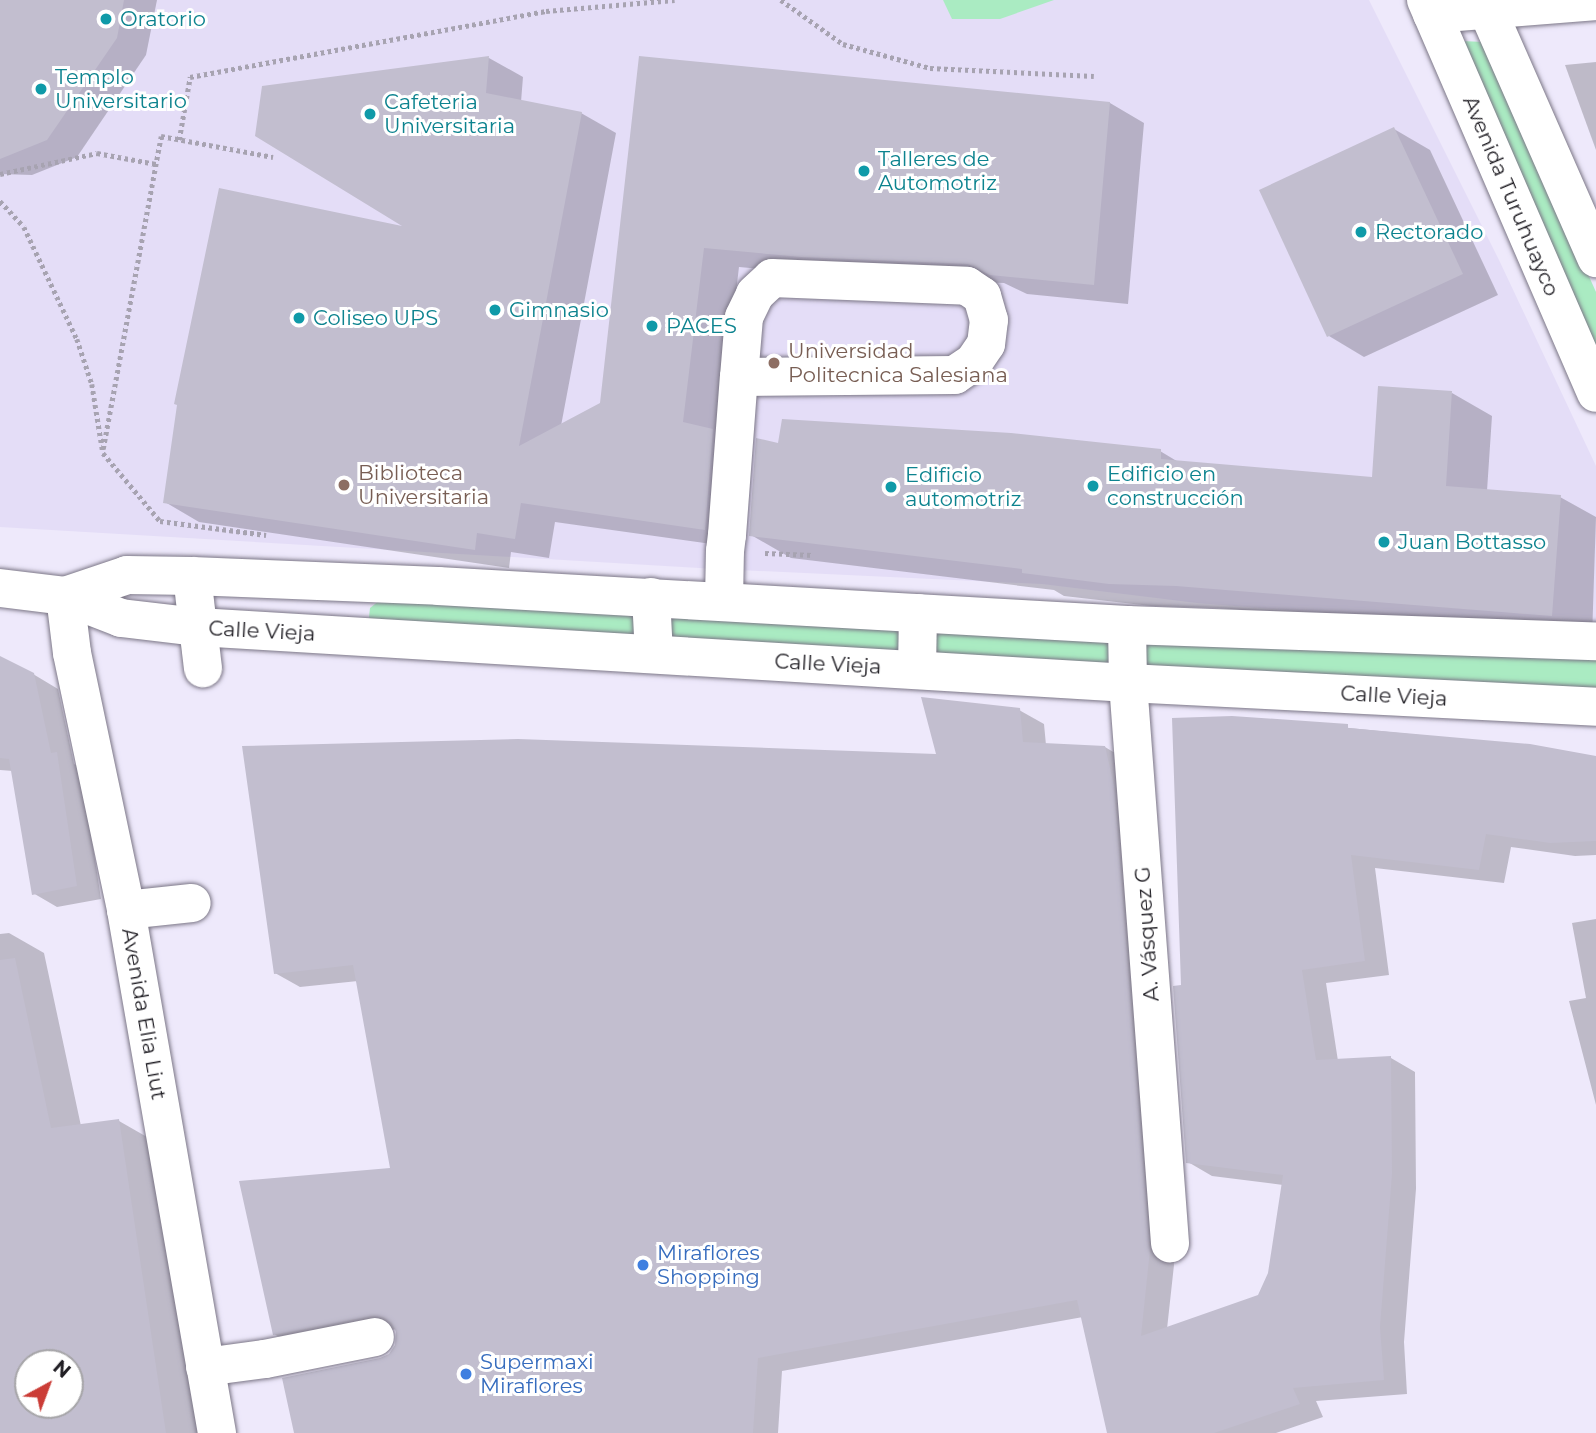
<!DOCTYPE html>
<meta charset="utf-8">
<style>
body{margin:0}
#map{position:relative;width:1596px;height:1433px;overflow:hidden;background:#eee9fb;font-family:Montserrat,sans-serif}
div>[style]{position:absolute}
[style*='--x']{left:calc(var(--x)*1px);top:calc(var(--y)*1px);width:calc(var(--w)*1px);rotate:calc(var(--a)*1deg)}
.built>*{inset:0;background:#e4ddf7}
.green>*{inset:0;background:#aaebc2}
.shadow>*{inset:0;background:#0003}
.building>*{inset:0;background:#c2becf}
.path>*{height:4.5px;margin-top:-2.25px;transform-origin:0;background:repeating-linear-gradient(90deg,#a7a3b1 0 3.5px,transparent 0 7px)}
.roads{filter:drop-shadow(0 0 2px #7c7787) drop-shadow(0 0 2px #7c7787)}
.minor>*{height:38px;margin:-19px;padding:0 19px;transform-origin:19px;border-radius:19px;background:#fff}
.major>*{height:38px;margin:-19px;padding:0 19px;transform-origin:19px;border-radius:19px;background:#fff}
.dots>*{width:19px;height:19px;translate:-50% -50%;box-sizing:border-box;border:4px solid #fff;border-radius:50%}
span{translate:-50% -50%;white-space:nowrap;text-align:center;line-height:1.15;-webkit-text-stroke:6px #fff;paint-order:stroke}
.culture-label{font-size:21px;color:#0d838f}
.left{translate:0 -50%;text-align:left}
.street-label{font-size:21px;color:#211f25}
.education-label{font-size:21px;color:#785e54}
.shop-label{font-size:21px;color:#366cbe}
.north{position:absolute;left:14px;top:1349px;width:70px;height:70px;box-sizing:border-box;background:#fff;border:2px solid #a6a5a8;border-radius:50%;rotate:41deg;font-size:19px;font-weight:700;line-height:28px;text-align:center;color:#211f25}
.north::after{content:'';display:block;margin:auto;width:24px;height:32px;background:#cb3d37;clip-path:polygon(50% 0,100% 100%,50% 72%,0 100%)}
</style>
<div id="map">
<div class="built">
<div style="clip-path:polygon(0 0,1369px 0,1499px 260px,1596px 466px,1596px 630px,1563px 632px,1197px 603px,1042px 584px,716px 569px,0 527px)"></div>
</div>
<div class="green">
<div style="clip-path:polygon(943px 0,1054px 0,1000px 19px,952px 19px)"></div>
<div style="clip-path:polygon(1461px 41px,1484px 42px,1596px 292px,1596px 352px)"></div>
<div style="clip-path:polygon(380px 600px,1596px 641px,1596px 707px,373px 628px,369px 617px,370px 608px)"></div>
</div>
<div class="shadow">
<div style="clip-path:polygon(0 0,157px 0,146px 55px,77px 157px,32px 175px,0 174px)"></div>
<div style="clip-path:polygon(489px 58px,523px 77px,521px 102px,581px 113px,616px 133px,561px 426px,601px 404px,640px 58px,1110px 103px,1144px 123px,1128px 304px,1027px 294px,1004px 283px,837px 276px,739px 267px,719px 434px,740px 548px,555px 522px,549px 558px,511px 552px,509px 568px,199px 522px,165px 502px,410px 230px,263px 88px)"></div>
<div style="clip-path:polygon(1596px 62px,1596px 150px,1565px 65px)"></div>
<div style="clip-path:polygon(1394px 129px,1430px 150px,1498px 295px,1364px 357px,1329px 336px)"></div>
<div style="clip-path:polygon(1452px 393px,1492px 416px,1487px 491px,1560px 497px,1596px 517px,1592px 638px,1218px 608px,1151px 606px,1064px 596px,1054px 590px,791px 558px,751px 535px,780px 445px,1160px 451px,1180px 463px,1373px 478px)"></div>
<div style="clip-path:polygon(0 662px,33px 674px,58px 689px,74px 764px,81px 768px,101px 899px,57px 907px,33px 893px,13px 771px,0 770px)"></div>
<div style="clip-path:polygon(1019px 710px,1044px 724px,1046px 745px,1105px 747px,1130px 762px,1138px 801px,1174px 1265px,1167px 1329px,1259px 1296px,1270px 1274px,1283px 1185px,1212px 1176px,1188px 1162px,1183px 987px,1269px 720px,1529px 746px,1596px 757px,1596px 855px,1575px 856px,1511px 847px,1504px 883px,1375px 868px,1389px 975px,1326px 983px,1338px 1061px,1391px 1058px,1415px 1072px,1416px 1189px,1404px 1342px,1407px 1394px,1316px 1401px,1323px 1417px,1276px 1433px,1109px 1433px,1083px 1317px,782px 1371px,778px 1433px,296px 1433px,390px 1355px,397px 1345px,397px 1329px,299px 1348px,274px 1334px,392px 1169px,358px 981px,300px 987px,275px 973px,938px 756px)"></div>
<div style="clip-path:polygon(1596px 919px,1596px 1105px,1569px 1001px,1586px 998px,1572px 923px)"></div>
<div style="clip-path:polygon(evenodd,9px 933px,44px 953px,81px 1126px,119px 1121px,154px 1141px,198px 1433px,0 1433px,0 934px,9px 933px,28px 1363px,70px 1363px,70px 1405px,28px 1405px,28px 1363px)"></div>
</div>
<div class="building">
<div style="clip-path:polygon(0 0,124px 0,117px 38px,47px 140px,0 159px)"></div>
<div style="clip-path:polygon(489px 56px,486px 93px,582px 112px,519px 446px,600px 403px,639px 56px,1110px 102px,1094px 285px,990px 275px,968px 264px,801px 257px,704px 248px,683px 422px,713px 429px,705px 530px,521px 503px,515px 539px,477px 533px,475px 550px,163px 503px,177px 405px,174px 404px,219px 188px,402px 226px,255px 136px,262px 86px)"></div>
<div style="clip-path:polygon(1394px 127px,1463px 274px,1327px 337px,1259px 190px)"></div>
<div style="clip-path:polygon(1378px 386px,1452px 391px,1446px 486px,1561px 495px,1552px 616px,1176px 586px,1109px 584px,1022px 573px,1022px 569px,749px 536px,756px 438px,778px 443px,782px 419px,1011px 433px,1161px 449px,1161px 459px,1372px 477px)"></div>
<div style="clip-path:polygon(0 656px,34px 673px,51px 753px,57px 752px,77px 886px,32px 895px,9px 759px,0 758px)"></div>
<div style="clip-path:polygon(921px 697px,1020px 708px,1023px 742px,1105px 746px,1114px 786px,1150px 1250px,1141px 1336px,1258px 1295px,1268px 1273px,1283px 1175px,1186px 1163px,1173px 986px,1181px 985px,1172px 718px,1232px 716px,1348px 724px,1348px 728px,1530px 744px,1596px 756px,1596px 841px,1550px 843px,1486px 834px,1479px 870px,1351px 855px,1365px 961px,1302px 970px,1316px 1060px,1391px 1056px,1392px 1174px,1380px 1327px,1384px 1380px,1293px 1388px,1300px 1404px,1214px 1433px,1107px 1433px,1077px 1300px,758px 1358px,753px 1433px,294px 1433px,282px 1378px,380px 1358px,389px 1354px,395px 1345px,396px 1332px,392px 1323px,383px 1317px,371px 1316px,273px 1335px,239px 1181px,390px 1168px,353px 965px,274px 974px,242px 746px,518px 739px,936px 754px)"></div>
<div style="clip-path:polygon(evenodd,15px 958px,51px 1128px,119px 1119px,166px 1433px,0 1433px,0 960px,15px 958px,28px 1363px,70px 1363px,70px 1405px,28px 1405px,28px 1363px)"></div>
</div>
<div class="path">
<div style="--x:781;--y:0;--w:76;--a:35.4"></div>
<div style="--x:843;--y:44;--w:90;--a:15.4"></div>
<div style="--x:930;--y:68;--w:164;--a:2.8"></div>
<div style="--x:179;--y:140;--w:64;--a:-80.1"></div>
<div style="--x:190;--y:77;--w:362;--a:-10.5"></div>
<div style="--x:546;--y:11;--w:129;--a:-4.9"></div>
<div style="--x:0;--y:174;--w:99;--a:-12.2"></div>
<div style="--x:97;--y:153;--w:60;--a:10.6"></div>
<div style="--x:0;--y:201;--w:35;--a:47"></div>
<div style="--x:24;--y:227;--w:124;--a:64.7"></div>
<div style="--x:77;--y:339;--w:47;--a:71.6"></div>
<div style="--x:92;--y:384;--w:70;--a:80.9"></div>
<div style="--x:103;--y:453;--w:89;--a:50"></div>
<div style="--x:160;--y:521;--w:107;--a:7.5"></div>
<div style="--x:103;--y:449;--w:318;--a:-79.5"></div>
<div style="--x:161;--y:136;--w:114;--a:10.6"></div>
<div style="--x:765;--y:553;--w:48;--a:2.4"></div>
</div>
<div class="roads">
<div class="minor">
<div style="--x:1432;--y:14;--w:165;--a:-4.5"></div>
<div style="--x:192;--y:576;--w:93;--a:83.2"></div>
<div style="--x:65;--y:596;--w:57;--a:83"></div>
<div style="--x:72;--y:653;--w:263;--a:78.1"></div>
<div style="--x:126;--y:910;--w:531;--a:80.13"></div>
<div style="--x:651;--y:597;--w:57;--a:87"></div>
<div style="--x:724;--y:601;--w:50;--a:-88.9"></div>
<div style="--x:725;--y:551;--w:16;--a:-83"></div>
<div style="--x:727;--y:535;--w:158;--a:-85.7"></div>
<div style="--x:739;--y:377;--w:60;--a:-85.2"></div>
<div style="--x:744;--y:317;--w:25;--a:-64"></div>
<div style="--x:755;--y:294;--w:23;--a:-43"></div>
<div style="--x:772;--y:278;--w:195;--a:2.3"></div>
<div style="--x:967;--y:286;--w:18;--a:34"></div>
<div style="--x:982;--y:296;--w:25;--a:74"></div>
<div style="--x:989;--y:320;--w:24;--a:97"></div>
<div style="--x:986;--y:344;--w:22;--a:124"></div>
<div style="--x:974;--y:362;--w:23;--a:146"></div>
<div style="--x:955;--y:375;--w:216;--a:179.5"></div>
<div style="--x:1127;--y:625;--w:58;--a:89"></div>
<div style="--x:1128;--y:683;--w:562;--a:85.71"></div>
<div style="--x:917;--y:670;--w:57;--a:-89"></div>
<div style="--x:126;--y:910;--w:66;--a:-6.1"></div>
<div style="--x:205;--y:1367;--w:61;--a:-7.6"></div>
<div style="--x:265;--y:1359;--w:112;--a:-11.3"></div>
</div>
<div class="major">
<div style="--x:1426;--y:0;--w:428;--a:66.6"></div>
<div style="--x:1483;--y:0;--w:282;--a:66.3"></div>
<div style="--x:0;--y:588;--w:65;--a:7"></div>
<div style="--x:65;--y:596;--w:60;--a:21.4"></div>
<div style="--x:121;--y:618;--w:78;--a:6.7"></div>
<div style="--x:198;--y:627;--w:932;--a:3.45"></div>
<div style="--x:1128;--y:683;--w:469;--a:2.9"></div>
<div style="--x:65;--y:596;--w:65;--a:-18.7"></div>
<div style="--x:127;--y:575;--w:65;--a:0.9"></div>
<div style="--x:192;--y:576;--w:246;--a:2.3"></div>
<div style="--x:438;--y:586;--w:690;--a:3.24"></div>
<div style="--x:1127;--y:625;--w:469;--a:2"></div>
</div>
</div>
<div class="dots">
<div style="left:106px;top:19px;background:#0f9aa8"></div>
<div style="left:41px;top:89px;background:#0f9aa8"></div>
<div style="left:370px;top:114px;background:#0f9aa8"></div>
<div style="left:864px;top:171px;background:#0f9aa8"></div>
<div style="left:1361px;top:232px;background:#0f9aa8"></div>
<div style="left:495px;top:310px;background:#0f9aa8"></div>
<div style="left:299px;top:318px;background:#0f9aa8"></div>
<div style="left:652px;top:326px;background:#0f9aa8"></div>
<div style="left:774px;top:363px;background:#8d6e63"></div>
<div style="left:344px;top:485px;background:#8d6e63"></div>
<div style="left:1093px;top:486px;background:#0f9aa8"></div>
<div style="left:891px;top:487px;background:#0f9aa8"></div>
<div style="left:1384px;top:542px;background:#0f9aa8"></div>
<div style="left:643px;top:1265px;background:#3f7fe0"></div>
<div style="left:466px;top:1374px;background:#3f7fe0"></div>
</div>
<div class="culture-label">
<span class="left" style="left:120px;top:19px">Oratorio</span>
<span class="left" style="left:55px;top:89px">Templo<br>Universitario</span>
<span class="left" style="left:384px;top:114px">Cafeteria<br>Universitaria</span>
<span class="left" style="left:878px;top:171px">Talleres de<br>Automotriz</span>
<span class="left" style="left:1375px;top:232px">Rectorado</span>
<span class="left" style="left:509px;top:310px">Gimnasio</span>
<span class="left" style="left:313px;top:318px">Coliseo UPS</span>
<span class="left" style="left:666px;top:326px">PACES</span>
<span class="left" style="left:1107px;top:486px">Edificio en<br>construcción</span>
<span class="left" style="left:905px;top:487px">Edificio<br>automotriz</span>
<span class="left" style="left:1398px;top:542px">Juan Bottasso</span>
</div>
<div class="street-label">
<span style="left:1511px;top:196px;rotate:67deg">Avenida Turuhuayco</span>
<span style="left:262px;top:631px;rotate:3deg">Calle Vieja</span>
<span style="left:828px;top:664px;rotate:3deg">Calle Vieja</span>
<span style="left:1394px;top:696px;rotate:3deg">Calle Vieja</span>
<span style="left:1147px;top:934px;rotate:-94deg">A. Vásquez G</span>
<span style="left:144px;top:1014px;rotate:80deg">Avenida Elia Liut</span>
</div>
<div class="education-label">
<span class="left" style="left:788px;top:363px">Universidad<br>Politecnica Salesiana</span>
<span class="left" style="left:358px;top:485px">Biblioteca<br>Universitaria</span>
</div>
<div class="shop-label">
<span class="left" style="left:657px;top:1265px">Miraflores<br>Shopping</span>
<span class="left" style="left:480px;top:1374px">Supermaxi<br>Miraflores</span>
</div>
<div class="north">N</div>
</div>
